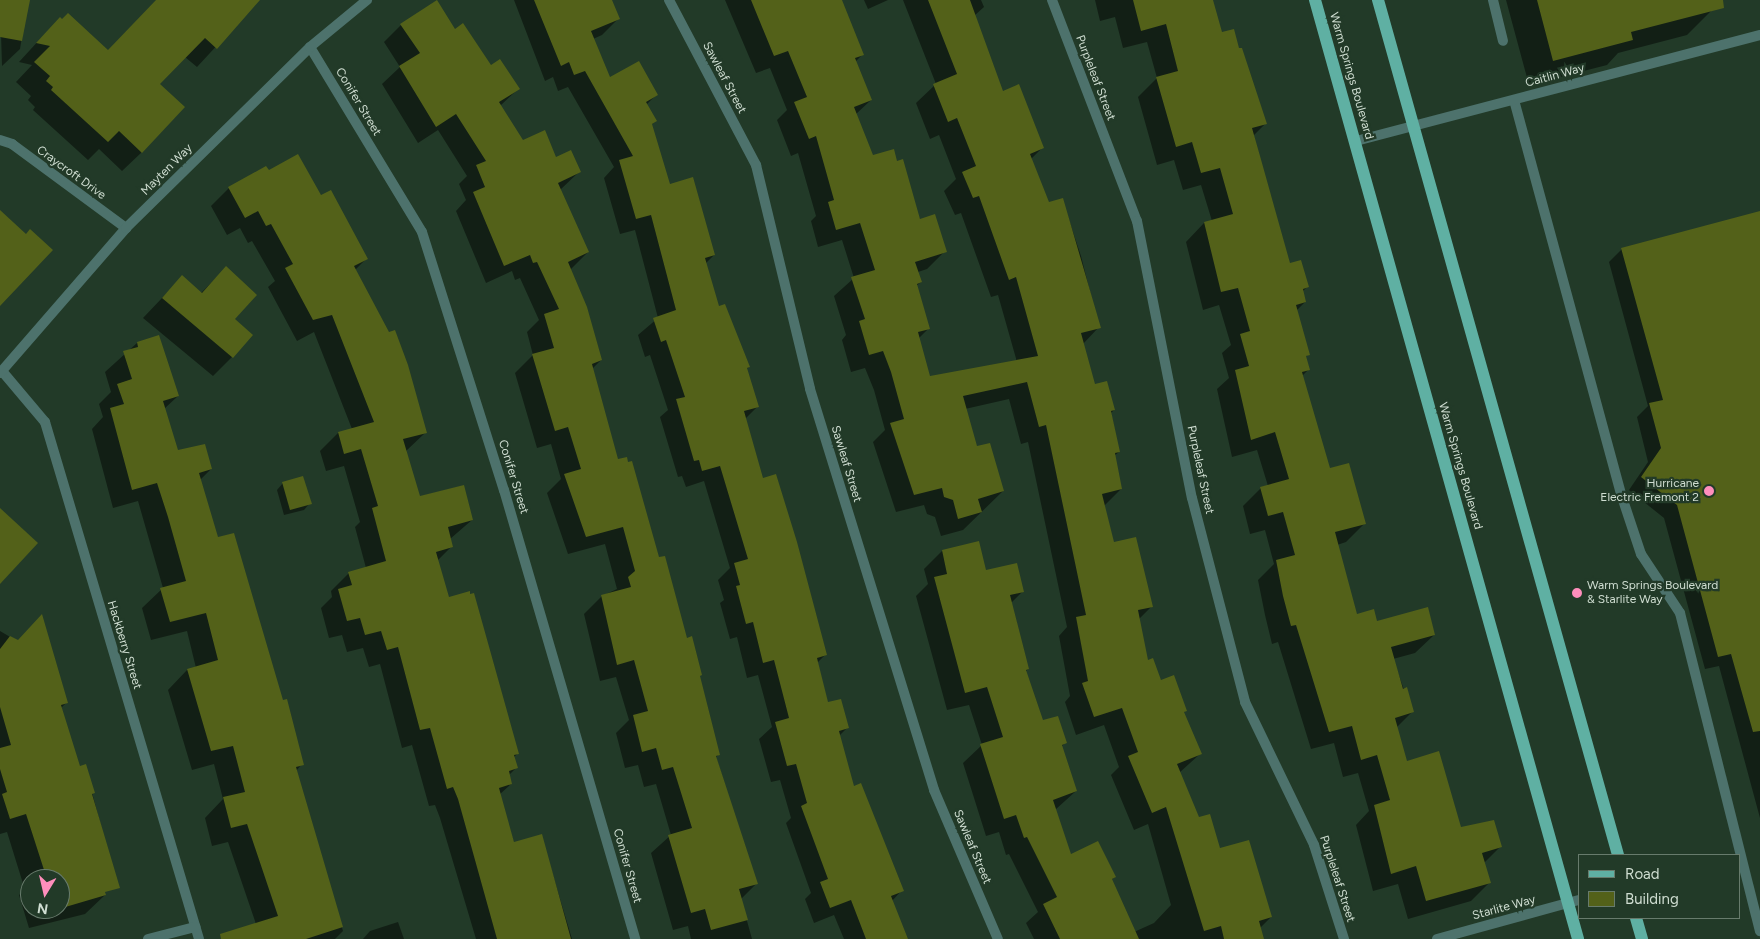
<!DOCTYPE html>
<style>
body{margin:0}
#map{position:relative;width:1760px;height:939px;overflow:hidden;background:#223a28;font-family:Figtree,sans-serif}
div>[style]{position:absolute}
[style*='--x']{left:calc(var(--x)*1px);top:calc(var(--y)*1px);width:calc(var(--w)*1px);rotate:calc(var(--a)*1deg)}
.shadow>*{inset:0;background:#0007}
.building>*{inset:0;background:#536119}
.lane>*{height:10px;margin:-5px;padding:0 5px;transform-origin:5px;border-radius:5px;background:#4d726c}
.street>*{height:10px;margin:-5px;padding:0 5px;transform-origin:5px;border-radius:5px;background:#4d726c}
.primary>*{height:12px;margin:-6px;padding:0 6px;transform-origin:6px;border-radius:6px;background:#5fb0a3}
.dots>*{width:14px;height:14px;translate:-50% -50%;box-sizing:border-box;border:2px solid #223a28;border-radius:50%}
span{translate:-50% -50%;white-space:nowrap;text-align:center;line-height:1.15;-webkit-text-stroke:4.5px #223a28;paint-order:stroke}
.street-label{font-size:12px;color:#cfddd1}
.poi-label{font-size:12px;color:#cfddd1}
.right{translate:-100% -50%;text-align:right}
.left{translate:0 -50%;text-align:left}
.legend{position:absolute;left:1578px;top:854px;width:162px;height:65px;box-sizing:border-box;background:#223a28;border:1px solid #677b6c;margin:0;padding:6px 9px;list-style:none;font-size:15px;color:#cfddd1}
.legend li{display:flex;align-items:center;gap:10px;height:25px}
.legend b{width:25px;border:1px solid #677b6c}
.north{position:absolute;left:20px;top:869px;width:50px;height:50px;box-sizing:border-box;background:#223a28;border:1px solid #677b6c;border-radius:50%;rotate:189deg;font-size:14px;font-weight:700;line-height:20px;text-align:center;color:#cfddd1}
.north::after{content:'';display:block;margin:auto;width:18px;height:22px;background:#fe8ebc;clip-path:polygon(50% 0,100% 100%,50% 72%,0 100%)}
</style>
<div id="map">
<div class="shadow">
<div style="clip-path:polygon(0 0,28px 0,20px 49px,2px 66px)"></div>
<div style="clip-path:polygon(157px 0,259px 0,197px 67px,185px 57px,158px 84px,142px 152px,122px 171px,99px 149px,88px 160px,33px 110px,35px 107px,28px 100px,31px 96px,16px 82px,32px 65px,19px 62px,41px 38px,108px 51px)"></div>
<div style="clip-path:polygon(514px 0,611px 0,618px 19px,602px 35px,593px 39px,609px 79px,656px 95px,646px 105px,656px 121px,651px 125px,669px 185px,714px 255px,705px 264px,718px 308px,749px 367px,746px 369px,757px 407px,745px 419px,762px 480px,775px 476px,826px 654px,817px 663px,827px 703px,847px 728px,839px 736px,853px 788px,902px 890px,892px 901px,907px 939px,844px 939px,834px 915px,814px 923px,805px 899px,811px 893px,786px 823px,791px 818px,780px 780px,771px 782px,759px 739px,772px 727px,758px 675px,747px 678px,737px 637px,730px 639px,720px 603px,724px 600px,718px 580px,730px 568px,704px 481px,686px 487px,682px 476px,678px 477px,660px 417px,668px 410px,650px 355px,645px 357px,638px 335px,658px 318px,635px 230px,620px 234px,604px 178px,614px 167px,568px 87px,558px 91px,553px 77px,545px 81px)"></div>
<div style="clip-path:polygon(725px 0,805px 0,862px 55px,855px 62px,871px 100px,855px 115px,872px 157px,945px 251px,927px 269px,918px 272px,921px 282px,916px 286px,928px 329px,918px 339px,929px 378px,1017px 362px,998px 295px,991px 297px,961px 213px,955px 215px,944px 191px,956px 179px,939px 135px,930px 139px,916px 103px,936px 84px,903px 0,981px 0,984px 7px,974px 16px,1003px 93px,1042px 148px,1031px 159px,1049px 204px,1062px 199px,1081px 256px,1099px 327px,1083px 344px,1094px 385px,1114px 410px,1111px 413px,1119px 452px,1114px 456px,1121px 489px,1104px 506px,1113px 544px,1152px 606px,1139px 619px,1147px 662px,1185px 711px,1183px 713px,1200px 754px,1179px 773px,1198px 819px,1271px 917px,1260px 928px,1263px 939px,1034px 939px,1026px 923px,1038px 912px,1009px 854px,1006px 855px,999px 832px,986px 836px,963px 763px,982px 745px,969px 705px,947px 710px,916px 596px,928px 584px,924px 569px,942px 551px,1022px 592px,1011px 603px,1028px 669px,1025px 672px,1042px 722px,1065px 743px,1061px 747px,1076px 791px,1055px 810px,1070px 856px,1115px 877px,1111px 880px,1134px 932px,1154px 923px,1171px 905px,1148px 824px,1134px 830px,1111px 775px,1119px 767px,1104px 725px,1076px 735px,1065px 702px,1070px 696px,1059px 636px,1067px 627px,1028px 442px,1021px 444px,1009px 399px,965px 409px,977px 448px,1003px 491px,963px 530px,941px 536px,935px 517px,927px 514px,924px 505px,896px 512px,873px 442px,885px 430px,874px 390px,865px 368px,851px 372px,842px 340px,846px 335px,834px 296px,854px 278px,842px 240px,818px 247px,811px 221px,816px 216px,798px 153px,791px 156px,777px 120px,787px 110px,770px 68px,756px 73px)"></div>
<div style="clip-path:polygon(864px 0,888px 0,868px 9px)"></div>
<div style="clip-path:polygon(1095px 0,1212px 0,1221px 34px,1266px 123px,1253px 136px,1289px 265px,1307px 287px,1302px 292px,1305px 302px,1296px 311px,1308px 354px,1305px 357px,1309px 369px,1302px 376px,1329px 470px,1364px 524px,1346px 542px,1337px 545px,1356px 616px,1434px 635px,1415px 653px,1393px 659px,1412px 712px,1396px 728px,1406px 762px,1460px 828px,1500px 847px,1484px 863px,1490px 882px,1471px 901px,1408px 919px,1398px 884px,1373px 891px,1356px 825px,1369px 811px,1358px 773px,1343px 777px,1334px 743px,1311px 749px,1278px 642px,1272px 644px,1265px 615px,1258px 580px,1274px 564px,1265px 530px,1250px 534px,1243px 506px,1261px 488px,1268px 486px,1257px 450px,1232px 457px,1217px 389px,1229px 378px,1222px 353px,1231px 345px,1219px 305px,1203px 310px,1186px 242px,1204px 223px,1212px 221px,1201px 185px,1183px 190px,1174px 160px,1157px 165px,1138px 97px,1157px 78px,1147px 42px,1123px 48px,1115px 17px,1100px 21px)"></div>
<div style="clip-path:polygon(1506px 0,1709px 0,1712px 10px,1687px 35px,1618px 53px,1607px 65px,1529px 85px)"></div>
<div style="clip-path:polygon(401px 25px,455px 30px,490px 67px,518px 89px,500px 106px,522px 141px,580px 171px,560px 190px,588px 252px,570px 270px,601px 360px,592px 369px,617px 460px,658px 559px,699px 677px,719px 754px,716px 757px,756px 884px,741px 899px,752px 939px,691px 939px,688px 926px,673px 930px,651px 853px,671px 835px,656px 784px,644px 787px,638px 765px,625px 768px,616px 733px,629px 720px,616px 677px,600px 681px,584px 614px,602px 596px,617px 589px,605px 544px,568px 554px,547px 493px,561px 479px,551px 444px,537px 448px,515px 373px,533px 355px,527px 332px,539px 320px,520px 278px,515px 280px,512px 271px,486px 283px,456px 211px,466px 200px,459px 184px,467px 176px,438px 130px,418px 143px,382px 84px,400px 67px,384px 42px)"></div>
<div style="clip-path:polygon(268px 172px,320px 197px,366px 259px,355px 270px,425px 433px,406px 451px,419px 497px,472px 520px,450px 539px,452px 546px,437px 561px,448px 598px,518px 753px,513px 758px,516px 768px,509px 775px,511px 784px,499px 795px,514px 843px,541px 835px,572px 939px,476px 939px,440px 818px,435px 805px,429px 806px,412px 745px,402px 748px,380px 664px,369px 667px,363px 648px,347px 652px,342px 635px,329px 638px,321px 608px,332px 597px,331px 591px,349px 573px,366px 568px,355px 527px,360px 522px,344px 466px,326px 471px,320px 451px,338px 433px,352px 429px,314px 332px,297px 341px,268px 287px,275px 281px,252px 241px,248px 243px,240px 228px,227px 235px,211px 206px,229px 188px)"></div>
<div style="clip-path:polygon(1760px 212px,1760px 818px,1719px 666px,1705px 669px,1664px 518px,1629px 490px,1648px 462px,1637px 417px,1648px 406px,1609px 262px,1622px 249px)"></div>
<div style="clip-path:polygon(226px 268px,233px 319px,232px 357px,213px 376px,143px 318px,182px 277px,201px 293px)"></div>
<div style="clip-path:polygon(159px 337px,178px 396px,164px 409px,177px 451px,211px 469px,200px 480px,217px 539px,302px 764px,296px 771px,343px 931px,335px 939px,240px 939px,256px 924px,228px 842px,212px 846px,205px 818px,223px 799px,214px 764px,192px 770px,168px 690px,187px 670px,196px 668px,187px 631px,151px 640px,142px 608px,163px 588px,138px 501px,113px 508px,92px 429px,103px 417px,99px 404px,111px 392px,105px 372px,137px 343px)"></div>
<div style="clip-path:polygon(283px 483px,310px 503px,304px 510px,284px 515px,277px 490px)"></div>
<div style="clip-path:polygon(evenodd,0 631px,17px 641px,66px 703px,61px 708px,79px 767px,85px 766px,114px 875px,102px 887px,105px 895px,85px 914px,29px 928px,19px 895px,25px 890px,7px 832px,0 834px,0 631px,30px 879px,60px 879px,60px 909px,30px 909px,30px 879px)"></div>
<div style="clip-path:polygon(398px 922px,404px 939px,363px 939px,370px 931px)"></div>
</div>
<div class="building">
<div style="clip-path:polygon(0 0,30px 0,22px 41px,0 37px)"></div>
<div style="clip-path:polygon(156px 0,260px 0,217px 49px,205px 38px,160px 84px,185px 107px,142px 153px,119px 131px,108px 142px,51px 90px,53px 87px,46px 81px,50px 76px,34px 62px,50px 46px,36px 43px,60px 17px,62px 19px,68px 13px,108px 50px)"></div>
<div style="clip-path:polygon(437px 0,455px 29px,463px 23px,491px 65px,500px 59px,520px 89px,499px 102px,523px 140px,545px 130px,556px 157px,571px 150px,581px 172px,558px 183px,589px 252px,568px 262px,587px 307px,602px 360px,592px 364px,618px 459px,627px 457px,628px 462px,632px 461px,659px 557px,665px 556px,687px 638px,692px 636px,702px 675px,700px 676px,720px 755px,716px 756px,758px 884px,739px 889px,748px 920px,711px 930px,705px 909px,691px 913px,668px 835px,692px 828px,673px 767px,662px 770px,656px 748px,642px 752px,633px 715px,648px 711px,634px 660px,617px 665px,601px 595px,631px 587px,628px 577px,635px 571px,623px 527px,586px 537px,564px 474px,581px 469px,568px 427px,555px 431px,532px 354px,554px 348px,544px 314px,559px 309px,537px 262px,533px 263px,530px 255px,504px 266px,473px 192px,485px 187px,476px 165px,486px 161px,456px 114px,436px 127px,399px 66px,420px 53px,400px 24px)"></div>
<div style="clip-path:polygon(534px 0,612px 0,620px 19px,591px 31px,610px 77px,639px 61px,658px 95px,646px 102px,657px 121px,652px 124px,670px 184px,693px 177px,715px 255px,705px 258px,719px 306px,725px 304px,750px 367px,747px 368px,759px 407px,744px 411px,763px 478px,776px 474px,797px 542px,827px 655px,817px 658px,828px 702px,841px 699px,849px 728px,839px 731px,854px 786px,861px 783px,904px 891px,891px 896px,908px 939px,866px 939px,851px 900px,830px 908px,820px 882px,828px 879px,801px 806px,807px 803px,796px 764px,787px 766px,775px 722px,789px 718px,774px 660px,763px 663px,753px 622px,746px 624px,736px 586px,740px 585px,734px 563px,748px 559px,720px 466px,702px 471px,699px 460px,694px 461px,676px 399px,685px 397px,666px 340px,661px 342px,653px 318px,676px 310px,651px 215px,636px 219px,619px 160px,633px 156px,585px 71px,574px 75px,569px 62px,561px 66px)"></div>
<div style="clip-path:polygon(751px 0,842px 0,864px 55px,855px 58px,872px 100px,854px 107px,873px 155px,894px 149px,897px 161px,903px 159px,920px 219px,935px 214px,947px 252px,915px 262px,922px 282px,917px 284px,930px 329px,918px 332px,930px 376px,1038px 356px,1016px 277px,1009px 280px,979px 196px,973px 198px,962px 172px,976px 166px,957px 118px,948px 122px,933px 84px,957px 74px,928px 0,970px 0,1003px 91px,1019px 84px,1044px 148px,1030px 154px,1049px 202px,1063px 198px,1101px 328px,1081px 333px,1095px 384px,1107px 381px,1115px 410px,1111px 411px,1120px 452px,1115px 453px,1122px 489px,1102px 494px,1114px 542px,1136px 537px,1153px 607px,1138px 610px,1148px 660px,1153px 658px,1161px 680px,1174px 675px,1187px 711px,1184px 712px,1202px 754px,1177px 764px,1199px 817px,1210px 814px,1220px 848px,1249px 840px,1272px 917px,1259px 921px,1264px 939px,1224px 939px,1221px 926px,1204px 931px,1166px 807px,1152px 813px,1128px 756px,1138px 752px,1122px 708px,1094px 717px,1082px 683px,1088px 681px,1076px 617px,1086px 615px,1046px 425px,1039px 427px,1027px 382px,963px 396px,977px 446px,990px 443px,1004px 491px,978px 499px,982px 512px,958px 519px,953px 500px,944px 497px,942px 488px,914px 495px,890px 423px,904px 419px,891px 372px,883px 351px,869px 355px,859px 321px,865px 319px,851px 277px,875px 270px,860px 223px,836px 230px,828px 202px,834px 200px,816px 136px,809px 139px,794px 102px,807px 97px,788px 51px,774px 56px)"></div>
<div style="clip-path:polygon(1133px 0,1213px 0,1222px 32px,1234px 29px,1239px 48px,1242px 48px,1267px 124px,1252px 128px,1260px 156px,1290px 263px,1301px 260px,1309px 287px,1303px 289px,1306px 302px,1296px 305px,1310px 355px,1306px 356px,1310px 370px,1302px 372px,1330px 468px,1349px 463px,1366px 524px,1335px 532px,1357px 614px,1374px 609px,1377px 621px,1428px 607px,1435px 635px,1391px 647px,1403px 689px,1407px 687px,1414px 712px,1395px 718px,1407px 761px,1439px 751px,1461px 827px,1494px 820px,1502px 847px,1482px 853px,1491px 883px,1426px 901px,1416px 866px,1391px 874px,1374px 805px,1390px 800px,1377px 755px,1361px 760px,1352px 726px,1329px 732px,1296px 625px,1291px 626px,1283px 596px,1276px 560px,1295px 555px,1283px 512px,1268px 516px,1260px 487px,1289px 479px,1275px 432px,1251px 440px,1235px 370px,1249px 366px,1240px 334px,1250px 331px,1238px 288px,1221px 292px,1204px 222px,1233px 214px,1220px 168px,1201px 173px,1192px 142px,1176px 147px,1156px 77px,1178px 71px,1166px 24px,1141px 31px)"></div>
<div style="clip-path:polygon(1537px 0,1723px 0,1724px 8px,1631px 32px,1633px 40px,1553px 61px)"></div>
<div style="clip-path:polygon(298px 154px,321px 195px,331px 190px,368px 259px,354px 266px,389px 332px,395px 330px,408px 365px,427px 433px,403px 439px,420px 496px,464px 485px,473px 520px,448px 527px,453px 547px,436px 552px,449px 597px,470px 591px,470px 594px,474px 593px,519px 754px,514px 755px,518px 768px,509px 771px,512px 784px,499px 788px,514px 842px,542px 834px,571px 939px,497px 939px,458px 799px,453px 787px,447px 789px,430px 728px,420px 730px,398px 647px,387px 650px,381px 631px,365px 635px,360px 618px,347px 621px,338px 589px,352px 585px,348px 572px,386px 561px,372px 508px,378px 506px,361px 449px,344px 454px,338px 432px,374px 422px,332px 315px,313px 320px,285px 268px,293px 264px,271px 224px,266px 226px,258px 211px,245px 218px,228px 187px,266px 166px,269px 170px)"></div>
<div style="clip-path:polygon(0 210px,26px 234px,30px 229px,53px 250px,0 306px)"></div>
<div style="clip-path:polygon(1760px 211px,1760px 731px,1753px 732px,1731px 654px,1718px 657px,1677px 505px,1641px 477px,1661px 448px,1649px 403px,1663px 400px,1621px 248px)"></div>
<div style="clip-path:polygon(226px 266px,257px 295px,235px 319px,253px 335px,233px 358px,162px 298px,182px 275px,202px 293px)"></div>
<div style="clip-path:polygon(159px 335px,179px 396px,163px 401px,178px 450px,205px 444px,212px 469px,199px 473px,218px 537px,234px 533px,283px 700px,287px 699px,304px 765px,296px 767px,343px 927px,306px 939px,221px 939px,220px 934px,278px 916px,247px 824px,231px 828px,223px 797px,245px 792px,233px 746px,211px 751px,187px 669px,218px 660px,206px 613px,170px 622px,160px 588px,186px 581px,168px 517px,157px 483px,132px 490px,110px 408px,124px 404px,117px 384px,132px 379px,123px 351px,138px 347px,137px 342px)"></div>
<div style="clip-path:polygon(303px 476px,312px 504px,290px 510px,282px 482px)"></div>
<div style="clip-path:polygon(0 508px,38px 543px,0 584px)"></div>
<div style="clip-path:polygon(979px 541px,986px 570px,1017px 563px,1024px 592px,1010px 595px,1029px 669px,1026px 670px,1043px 720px,1058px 716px,1067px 743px,1062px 745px,1077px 791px,1053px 800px,1071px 854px,1098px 841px,1116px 877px,1112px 879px,1139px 939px,1060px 939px,1043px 904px,1057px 897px,1027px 837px,1024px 838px,1016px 815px,1004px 819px,980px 744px,1003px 737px,987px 687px,965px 693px,934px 577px,947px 574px,942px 550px)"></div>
<div style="clip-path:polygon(42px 614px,68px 703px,61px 705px,80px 766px,86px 764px,95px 793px,92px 794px,120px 888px,105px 892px,106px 895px,62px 908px,60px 879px,39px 879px,38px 875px,45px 873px,26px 814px,10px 819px,2px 794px,7px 792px,0 769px,0 748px,11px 745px,0 707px,0 649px,10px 636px,18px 640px)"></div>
</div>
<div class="lane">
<div style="--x:1493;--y:0;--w:42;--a:76.3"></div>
<div style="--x:1514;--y:100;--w:411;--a:74.8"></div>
<div style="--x:1622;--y:497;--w:60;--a:71.6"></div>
<div style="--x:1641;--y:554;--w:71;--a:56.5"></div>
<div style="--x:1680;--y:613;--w:328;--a:75.9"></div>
</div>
<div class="street">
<div style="--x:669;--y:0;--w:187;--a:62.2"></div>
<div style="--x:756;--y:165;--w:230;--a:76.4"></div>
<div style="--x:810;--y:389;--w:420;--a:72.8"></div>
<div style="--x:934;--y:790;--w:162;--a:66.8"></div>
<div style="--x:1052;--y:0;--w:237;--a:69"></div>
<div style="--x:1137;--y:221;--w:282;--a:78.8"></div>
<div style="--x:1192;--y:498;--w:211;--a:75.4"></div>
<div style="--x:1245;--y:702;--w:159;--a:64.2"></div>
<div style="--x:1314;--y:845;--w:99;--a:72.3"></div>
<div style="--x:310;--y:47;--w:216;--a:58.8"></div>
<div style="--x:422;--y:232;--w:271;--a:72.4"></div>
<div style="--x:504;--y:490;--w:468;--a:73.7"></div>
<div style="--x:0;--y:140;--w:13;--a:18"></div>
<div style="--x:12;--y:144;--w:142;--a:36.4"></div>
<div style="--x:1356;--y:141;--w:418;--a:-14.7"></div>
<div style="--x:2;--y:371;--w:67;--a:49.9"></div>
<div style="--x:45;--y:422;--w:539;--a:73.41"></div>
<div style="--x:0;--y:373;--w:192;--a:-49"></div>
<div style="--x:126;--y:228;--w:258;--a:-44.5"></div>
<div style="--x:310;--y:47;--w:74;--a:-39.5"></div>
<div style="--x:148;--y:939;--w:49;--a:-14.3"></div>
<div style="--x:1437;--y:939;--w:147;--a:-15.4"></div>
</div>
<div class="primary">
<div style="--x:1315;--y:0;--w:975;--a:74.35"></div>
<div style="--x:1378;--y:0;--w:888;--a:74.32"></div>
<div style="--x:1636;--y:918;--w:22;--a:74"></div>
</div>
<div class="dots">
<div style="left:1709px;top:491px;background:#fe8ebc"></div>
<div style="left:1577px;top:593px;background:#fe8ebc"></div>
</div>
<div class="street-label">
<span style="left:1351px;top:76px;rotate:74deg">Warm Springs Boulevard</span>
<span style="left:1555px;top:76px;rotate:-15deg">Caitlin Way</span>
<span style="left:724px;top:78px;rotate:62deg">Sawleaf Street</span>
<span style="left:1095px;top:78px;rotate:69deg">Purpleleaf Street</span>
<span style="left:358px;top:102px;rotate:59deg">Conifer Street</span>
<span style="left:167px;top:170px;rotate:-45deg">Mayten Way</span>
<span style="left:71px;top:173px;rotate:36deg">Craycroft Drive</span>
<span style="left:846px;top:464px;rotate:73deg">Sawleaf Street</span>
<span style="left:1460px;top:466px;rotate:74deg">Warm Springs Boulevard</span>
<span style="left:1200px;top:470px;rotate:78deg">Purpleleaf Street</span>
<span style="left:513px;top:477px;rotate:73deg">Conifer Street</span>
<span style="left:124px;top:645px;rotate:73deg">Hackberry Street</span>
<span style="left:972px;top:847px;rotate:67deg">Sawleaf Street</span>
<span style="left:627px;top:866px;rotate:74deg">Conifer Street</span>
<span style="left:1337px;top:879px;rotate:72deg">Purpleleaf Street</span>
<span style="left:1504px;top:908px;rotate:-15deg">Starlite Way</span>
</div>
<div class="poi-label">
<span class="right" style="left:1699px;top:491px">Hurricane<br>Electric Fremont 2</span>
<span class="left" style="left:1587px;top:593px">Warm Springs Boulevard<br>&amp; Starlite Way</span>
</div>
<ul class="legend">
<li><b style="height:6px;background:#5fb0a3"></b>Road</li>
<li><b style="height:14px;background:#536119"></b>Building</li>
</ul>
<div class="north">N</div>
</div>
